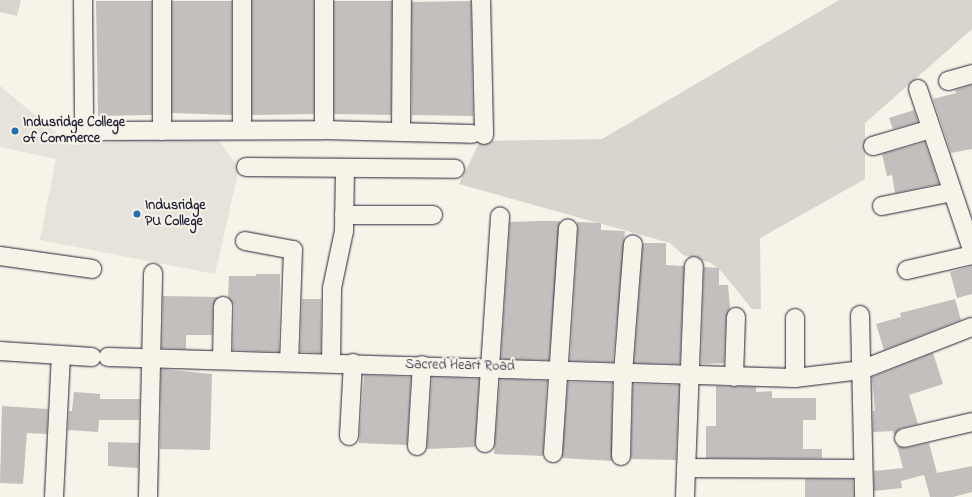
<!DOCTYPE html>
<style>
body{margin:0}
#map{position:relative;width:972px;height:497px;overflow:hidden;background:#f7f3e8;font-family:"Indie Flower",sans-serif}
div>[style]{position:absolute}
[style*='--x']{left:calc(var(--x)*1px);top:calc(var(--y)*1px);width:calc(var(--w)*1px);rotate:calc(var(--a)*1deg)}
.built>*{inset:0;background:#e7e3db}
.green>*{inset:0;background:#d8d5cf}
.building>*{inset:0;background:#c2bfbd}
.roads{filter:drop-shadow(0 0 1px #22223b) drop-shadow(0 0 1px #22223b)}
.minor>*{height:18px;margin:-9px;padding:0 9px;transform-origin:9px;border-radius:9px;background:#f7f3e8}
.dots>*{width:11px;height:11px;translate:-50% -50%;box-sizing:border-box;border:2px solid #f7f3e8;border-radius:50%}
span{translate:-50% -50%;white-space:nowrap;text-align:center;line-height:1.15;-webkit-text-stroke:4px #f7f3e8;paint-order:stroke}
.poi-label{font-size:14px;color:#22223b;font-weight:700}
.left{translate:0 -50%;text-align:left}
.street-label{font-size:14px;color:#22223b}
</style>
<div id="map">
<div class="built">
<div style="clip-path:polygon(0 86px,71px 145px,171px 136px,216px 136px,239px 169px,215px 274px,40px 240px,56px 159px,0 147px)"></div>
</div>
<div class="green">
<div style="clip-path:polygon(0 0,21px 0,17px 16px,0 12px)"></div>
<div style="clip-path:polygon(839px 0,972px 0,972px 29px,865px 123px,865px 179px,760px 238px,761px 309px,752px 309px,722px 272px,711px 263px,683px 255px,670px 243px,459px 184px,480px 141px,602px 139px)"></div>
</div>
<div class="building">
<div style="clip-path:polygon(252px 0,314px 0,314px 114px,252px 115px)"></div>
<div style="clip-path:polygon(96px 1px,152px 1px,152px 115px,98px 116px)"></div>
<div style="clip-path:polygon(172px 1px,232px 1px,232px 115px,172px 113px)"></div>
<div style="clip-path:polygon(334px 1px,392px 1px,391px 115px,334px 114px)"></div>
<div style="clip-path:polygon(471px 1px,473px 116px,412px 115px,412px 2px)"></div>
<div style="clip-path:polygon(972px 85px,972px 149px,951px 153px,933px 99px,956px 93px,955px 90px)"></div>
<div style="clip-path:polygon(914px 110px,918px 122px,893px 129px,889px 118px)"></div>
<div style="clip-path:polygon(925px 142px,939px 184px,895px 193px,892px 175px,887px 176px,882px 154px)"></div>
<div style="clip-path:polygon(537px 221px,560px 221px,549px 360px,501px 359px,510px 222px)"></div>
<div style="clip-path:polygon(577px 222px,601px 223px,601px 230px,625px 231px,613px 362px,570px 361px,578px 229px)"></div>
<div style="clip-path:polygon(643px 243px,666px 243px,666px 265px,684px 266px,680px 364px,634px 363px)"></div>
<div style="clip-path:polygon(972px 266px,972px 294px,957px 298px,950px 272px)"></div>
<div style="clip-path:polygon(704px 267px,719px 268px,719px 285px,728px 285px,730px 308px,726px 317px,724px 363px,701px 364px)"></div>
<div style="clip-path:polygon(256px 274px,280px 274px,279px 352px,233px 350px,234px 306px,228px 297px,229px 276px,256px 276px)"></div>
<div style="clip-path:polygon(163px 296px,219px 297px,213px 305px,212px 335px,186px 335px,186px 349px,162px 348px)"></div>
<div style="clip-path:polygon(302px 299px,321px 299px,321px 353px,300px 352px)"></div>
<div style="clip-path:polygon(955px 299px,961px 320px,884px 350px,876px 324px,901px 317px,900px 313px)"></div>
<div style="clip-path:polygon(933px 353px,943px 384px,909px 395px,918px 424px,901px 428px,894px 435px,893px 431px,873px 432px,873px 411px,875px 411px,872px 377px)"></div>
<div style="clip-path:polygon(161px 369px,212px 374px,210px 450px,160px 449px)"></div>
<div style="clip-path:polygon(364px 375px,411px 377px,407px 445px,359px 443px)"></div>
<div style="clip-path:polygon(432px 377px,479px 379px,475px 447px,427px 449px)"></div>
<div style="clip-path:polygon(500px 379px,547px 381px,543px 456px,494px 454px)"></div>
<div style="clip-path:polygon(568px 382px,612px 383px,612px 461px,562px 458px)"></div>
<div style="clip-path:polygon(633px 384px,679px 385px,676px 460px,631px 459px)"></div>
<div style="clip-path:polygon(716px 386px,756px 387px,756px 392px,772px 391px,772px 398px,816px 398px,816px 420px,803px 420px,803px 449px,822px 449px,822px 458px,706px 458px,706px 426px,716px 426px)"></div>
<div style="clip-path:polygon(74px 392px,100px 394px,100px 399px,140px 399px,139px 420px,99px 420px,98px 432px,68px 430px,69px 411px,72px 411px)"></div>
<div style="clip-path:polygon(2px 406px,48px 409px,47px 434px,27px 433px,23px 484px,0 483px)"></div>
<div style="clip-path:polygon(108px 442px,139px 443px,138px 468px,108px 466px)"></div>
<div style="clip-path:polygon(929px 443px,937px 473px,972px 466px,972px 492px,953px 497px,930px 497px,924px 475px,901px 481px,902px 488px,874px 491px,874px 471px,903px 468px,897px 446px,906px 448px)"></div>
<div style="clip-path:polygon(805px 479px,853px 479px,854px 497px,805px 497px)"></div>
</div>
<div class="roads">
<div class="minor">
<div style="--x:83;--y:0;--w:127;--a:89.5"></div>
<div style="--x:84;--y:127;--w:5;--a:53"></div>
<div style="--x:87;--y:131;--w:237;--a:-0.2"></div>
<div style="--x:324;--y:130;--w:148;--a:1.5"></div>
<div style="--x:162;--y:0;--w:131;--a:90"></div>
<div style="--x:324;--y:0;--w:130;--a:90"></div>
<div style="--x:481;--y:0;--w:135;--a:88.7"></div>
<div style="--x:948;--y:81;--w:25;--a:-16"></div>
<div style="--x:918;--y:89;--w:169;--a:71.4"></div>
<div style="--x:242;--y:129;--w:129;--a:-90"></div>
<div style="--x:401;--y:132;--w:132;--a:-89.6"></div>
<div style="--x:873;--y:146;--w:60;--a:-16.3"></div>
<div style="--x:246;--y:167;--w:209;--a:0.5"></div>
<div style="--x:882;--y:206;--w:71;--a:-11.3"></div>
<div style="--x:344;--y:215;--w:89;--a:0"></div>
<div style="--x:245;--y:241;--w:49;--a:10.6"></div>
<div style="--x:293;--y:250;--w:112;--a:92"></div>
<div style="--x:0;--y:256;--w:93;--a:8"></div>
<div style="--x:907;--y:270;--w:67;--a:-13"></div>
<div style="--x:860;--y:315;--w:182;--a:88.7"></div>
<div style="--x:0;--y:351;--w:92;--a:3.7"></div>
<div style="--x:108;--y:357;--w:687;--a:1.75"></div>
<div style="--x:795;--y:378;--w:66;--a:-6.9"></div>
<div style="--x:861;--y:370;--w:119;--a:-21.2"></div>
<div style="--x:222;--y:360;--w:54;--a:-88.9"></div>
<div style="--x:331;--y:363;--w:75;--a:-89.2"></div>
<div style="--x:332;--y:288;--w:58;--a:-78.1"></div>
<div style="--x:344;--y:231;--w:63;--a:-89.1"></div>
<div style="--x:734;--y:377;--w:60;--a:-88.1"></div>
<div style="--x:795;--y:378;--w:60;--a:-90"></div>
<div style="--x:349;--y:436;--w:73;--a:-86.9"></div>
<div style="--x:904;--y:438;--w:70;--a:-13.2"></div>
<div style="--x:485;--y:443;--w:227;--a:-86.2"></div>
<div style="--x:417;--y:446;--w:81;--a:-86.5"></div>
<div style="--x:553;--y:453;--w:225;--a:-86.2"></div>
<div style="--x:621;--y:456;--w:83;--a:-88.6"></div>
<div style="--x:623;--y:373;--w:129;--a:-85.6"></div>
<div style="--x:686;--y:468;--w:177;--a:0.3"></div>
<div style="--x:54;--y:497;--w:141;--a:-87.2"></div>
<div style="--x:148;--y:497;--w:224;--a:-88.7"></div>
<div style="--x:685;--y:497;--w:231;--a:-87.8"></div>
</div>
</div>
<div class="dots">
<div style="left:15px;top:131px;background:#1f6fb2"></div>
<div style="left:137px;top:214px;background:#1f6fb2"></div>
</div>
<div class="poi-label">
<span class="left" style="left:23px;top:131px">Indusridge College<br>of Commerce</span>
<span class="left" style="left:145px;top:214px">Indusridge<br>PU College</span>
</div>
<div class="street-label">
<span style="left:460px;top:366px;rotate:1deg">Sacred Heart Road</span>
</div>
</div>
